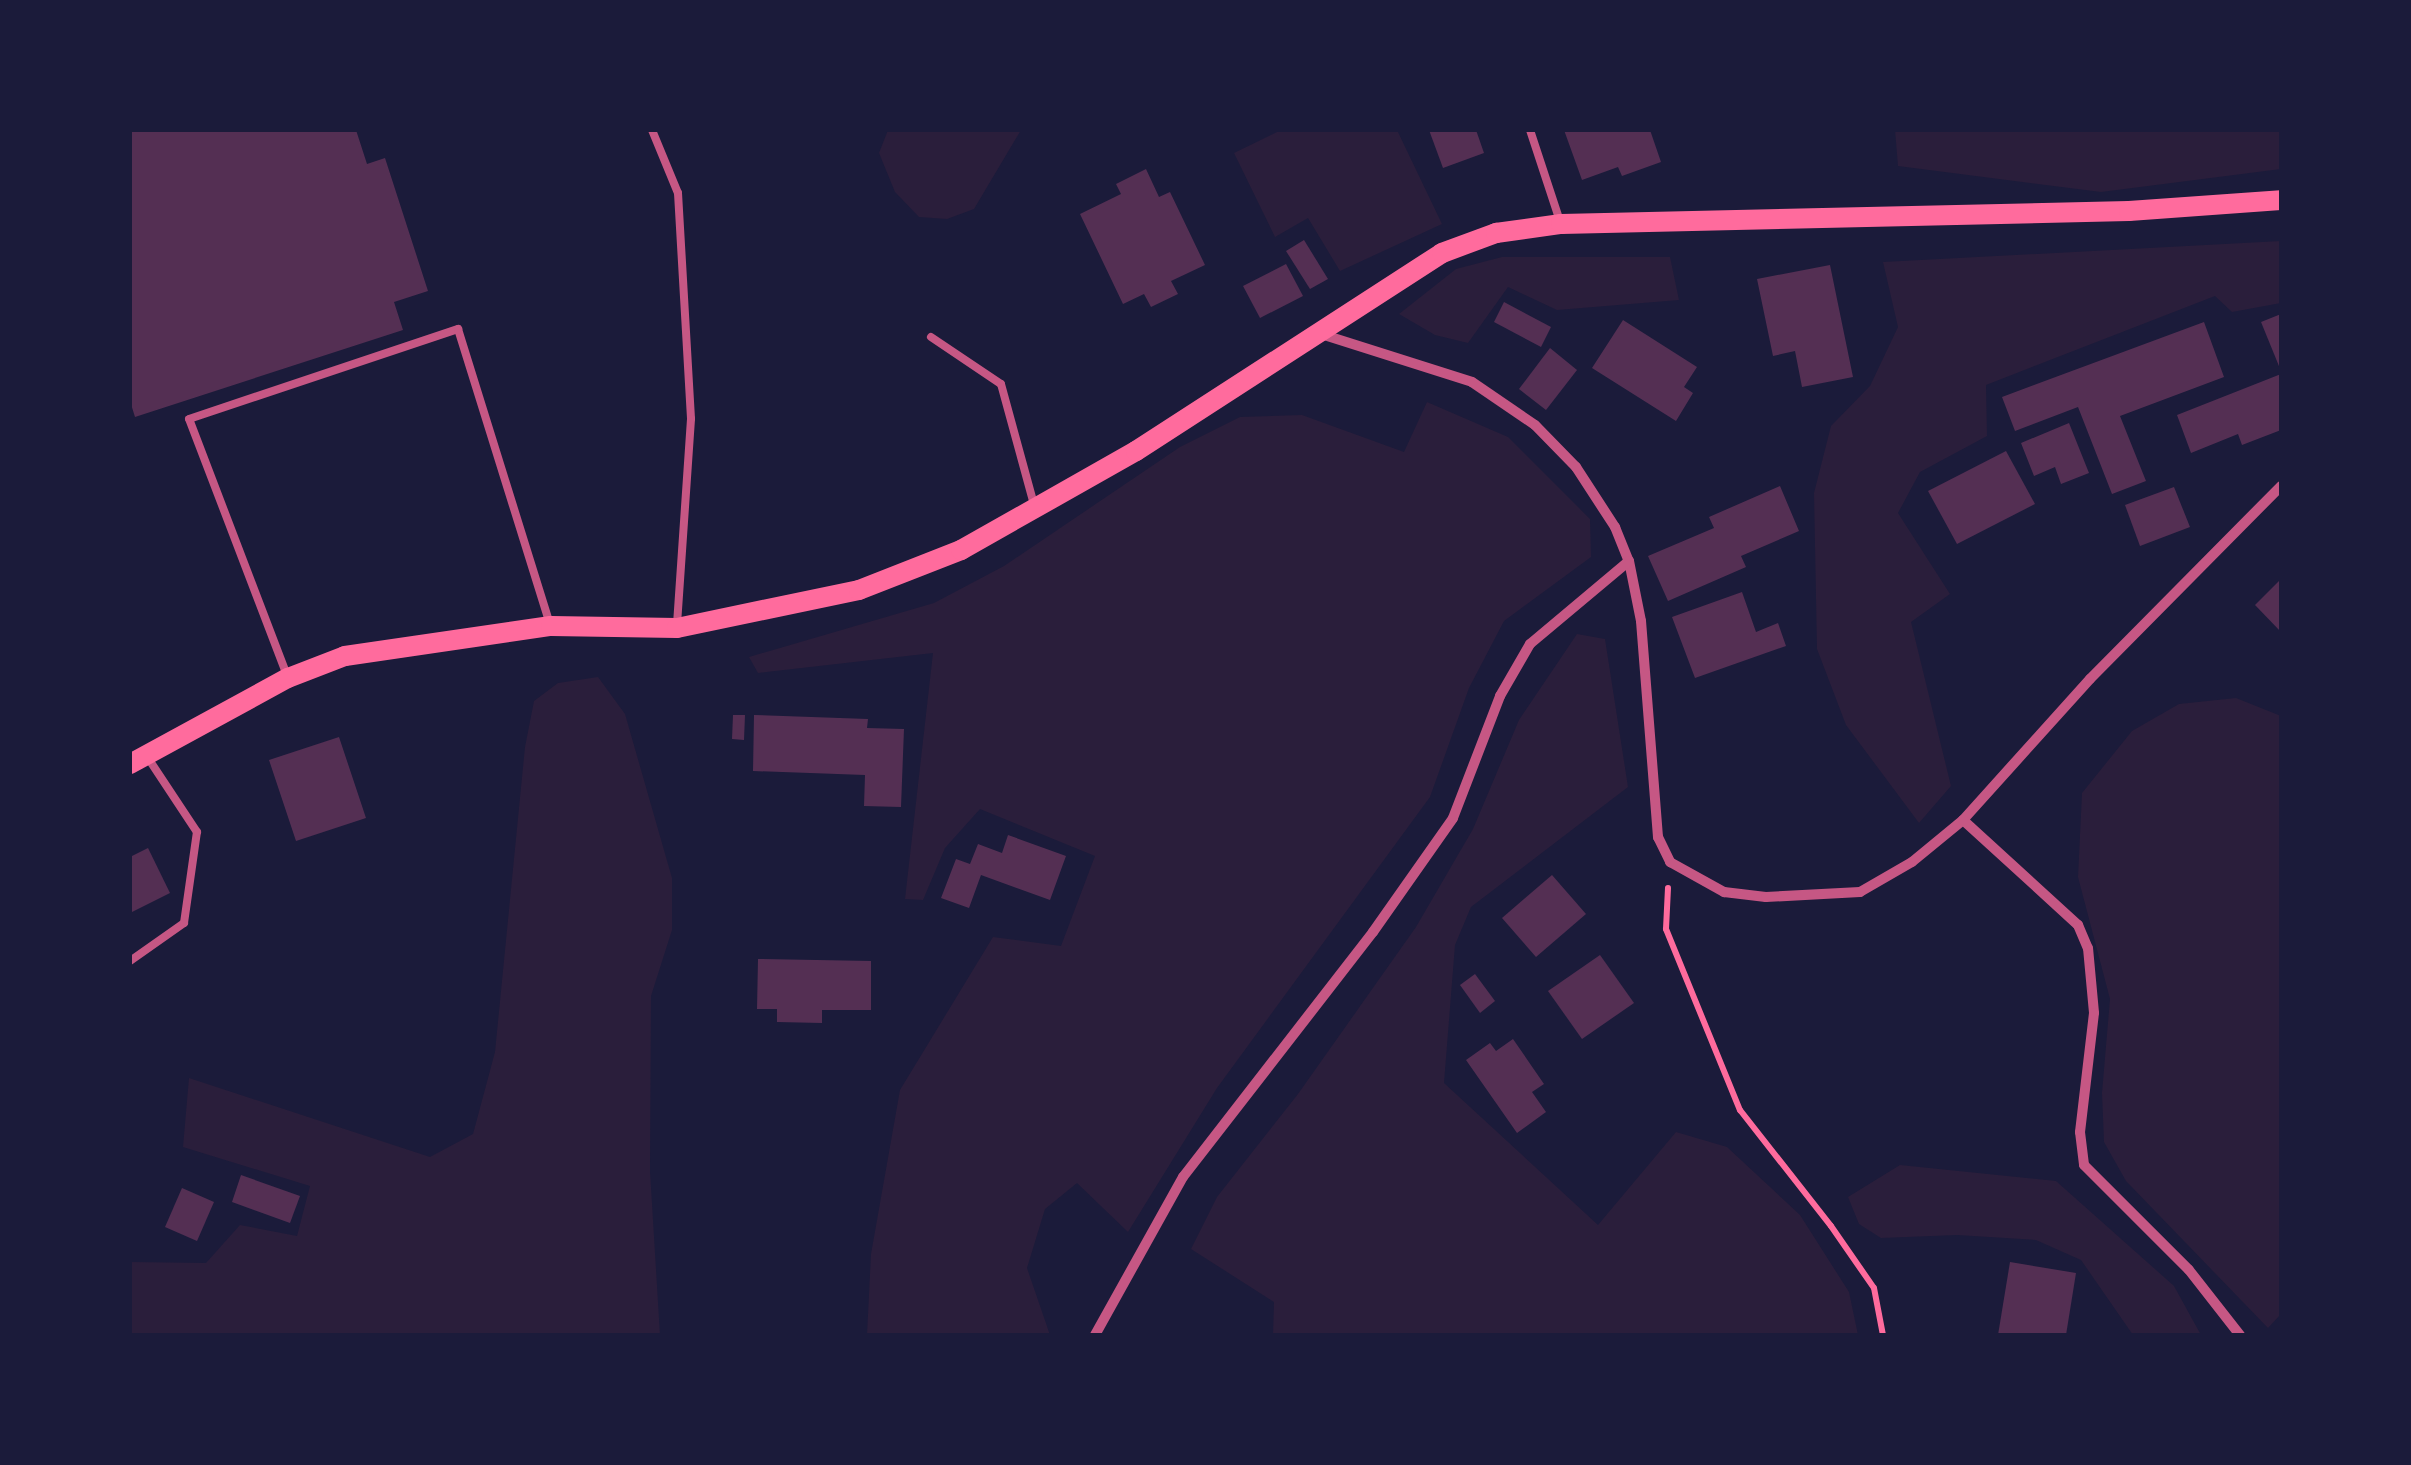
<!DOCTYPE html>
<style>
body{margin:0}
#map{position:relative;width:2411px;height:1465px;overflow:hidden;background:#1b1b3a;font-family:"Roboto Serif",serif}
div>[style]{position:absolute}
[style*='--x']{left:calc(var(--x)*1px);top:calc(var(--y)*1px);width:calc(var(--w)*1px);rotate:calc(var(--a)*1deg)}
.green>*{inset:0;background:#2a1e3b}
.building>*{inset:0;background:#542f53}
.path>*{height:6px;margin:-3px;padding:0 3px;transform-origin:3px;border-radius:3px;background:#ff6b9d}
.service>*{height:8px;margin:-4px;padding:0 4px;transform-origin:4px;border-radius:4px;background:#c65784}
.minor>*{height:10px;margin:-5px;padding:0 5px;transform-origin:5px;border-radius:5px;background:#c65784}
.secondary>*{height:20px;margin:-10px;padding:0 10px;transform-origin:10px;border-radius:10px;background:#ff6b9d}
span{translate:-50% -50%;white-space:nowrap;text-align:center;line-height:1.15;-webkit-text-stroke:10px #1b1b3a;paint-order:stroke}
.frame{position:absolute;inset:0;border:132px solid #1b1b3a;pointer-events:none}
</style>
<div id="map">
<div class="green">
<div style="clip-path:polygon(888px 130px,1021px 130px,974px 209px,947px 219px,919px 217px,895px 192px,879px 153px)"></div>
<div style="clip-path:polygon(1281px 130px,1397px 130px,1442px 224px,1340px 271px,1308px 218px,1275px 237px,1234px 153px)"></div>
<div style="clip-path:polygon(1895px 130px,2281px 130px,2281px 169px,2101px 192px,1898px 166px)"></div>
<div style="clip-path:polygon(2281px 241px,2281px 303px,2232px 312px,2215px 296px,1986px 385px,1987px 436px,1920px 472px,1898px 513px,1950px 594px,1911px 622px,1951px 786px,1919px 823px,1846px 725px,1817px 649px,1814px 493px,1831px 426px,1870px 386px,1898px 327px,1883px 262px)"></div>
<div style="clip-path:polygon(1502px 257px,1670px 257px,1679px 300px,1557px 310px,1508px 287px,1468px 343px,1435px 335px,1399px 314px,1456px 269px)"></div>
<div style="clip-path:polygon(1427px 402px,1508px 437px,1590px 519px,1591px 557px,1504px 621px,1469px 688px,1430px 797px,1217px 1088px,1128px 1232px,1077px 1183px,1045px 1209px,1027px 1268px,1050px 1335px,867px 1335px,871px 1254px,900px 1090px,993px 937px,1061px 946px,1095px 856px,980px 809px,945px 848px,923px 900px,905px 899px,933px 653px,758px 673px,749px 657px,934px 603px,1004px 566px,1180px 447px,1240px 417px,1302px 415px,1404px 452px)"></div>
<div style="clip-path:polygon(1577px 634px,1605px 639px,1628px 787px,1471px 907px,1455px 945px,1444px 1083px,1598px 1225px,1676px 1132px,1727px 1147px,1800px 1215px,1849px 1292px,1858px 1335px,1273px 1335px,1274px 1302px,1191px 1249px,1217px 1197px,1298px 1094px,1416px 927px,1473px 829px,1519px 720px)"></div>
<div style="clip-path:polygon(598px 677px,625px 714px,672px 878px,672px 930px,651px 996px,650px 1171px,660px 1335px,130px 1335px,130px 1262px,206px 1263px,240px 1225px,297px 1236px,310px 1186px,183px 1147px,189px 1078px,430px 1157px,473px 1134px,495px 1052px,525px 747px,534px 701px,558px 683px)"></div>
<div style="clip-path:polygon(2236px 698px,2281px 716px,2281px 1314px,2268px 1328px,2126px 1181px,2104px 1142px,2102px 1093px,2110px 999px,2078px 877px,2082px 793px,2132px 731px,2179px 704px)"></div>
<div style="clip-path:polygon(1900px 1165px,2056px 1181px,2174px 1286px,2201px 1335px,2133px 1335px,2081px 1260px,2036px 1240px,1957px 1235px,1881px 1238px,1859px 1224px,1848px 1197px)"></div>
</div>
<div class="building">
<div style="clip-path:polygon(130px 130px,356px 130px,367px 164px,385px 158px,428px 291px,394px 302px,403px 330px,135px 417px,130px 401px)"></div>
<div style="clip-path:polygon(1429px 130px,1476px 130px,1484px 153px,1443px 168px)"></div>
<div style="clip-path:polygon(1564px 130px,1650px 130px,1661px 162px,1622px 176px,1618px 167px,1582px 180px)"></div>
<div style="clip-path:polygon(1146px 169px,1159px 197px,1170px 192px,1205px 265px,1171px 281px,1178px 294px,1151px 307px,1144px 294px,1123px 304px,1080px 214px,1121px 194px,1116px 184px)"></div>
<div style="clip-path:polygon(1304px 240px,1328px 279px,1310px 289px,1286px 251px)"></div>
<div style="clip-path:polygon(1286px 264px,1303px 296px,1260px 318px,1243px 286px)"></div>
<div style="clip-path:polygon(1830px 265px,1853px 377px,1802px 387px,1795px 351px,1773px 356px,1757px 279px)"></div>
<div style="clip-path:polygon(1504px 302px,1551px 327px,1541px 347px,1494px 322px)"></div>
<div style="clip-path:polygon(2281px 314px,2281px 371px,2261px 322px)"></div>
<div style="clip-path:polygon(1623px 320px,1697px 367px,1684px 387px,1693px 393px,1676px 421px,1592px 368px)"></div>
<div style="clip-path:polygon(2204px 322px,2224px 377px,2120px 416px,2146px 481px,2112px 494px,2078px 407px,2015px 431px,2002px 397px)"></div>
<div style="clip-path:polygon(1550px 348px,1577px 370px,1546px 410px,1519px 389px)"></div>
<div style="clip-path:polygon(2281px 374px,2281px 430px,2242px 445px,2238px 434px,2191px 453px,2177px 415px)"></div>
<div style="clip-path:polygon(2069px 423px,2089px 473px,2061px 484px,2055px 467px,2034px 476px,2021px 443px)"></div>
<div style="clip-path:polygon(2006px 451px,2035px 504px,1957px 544px,1928px 491px)"></div>
<div style="clip-path:polygon(1780px 486px,1799px 531px,1741px 556px,1746px 567px,1668px 601px,1648px 556px,1714px 528px,1709px 517px)"></div>
<div style="clip-path:polygon(2174px 487px,2190px 527px,2140px 546px,2125px 505px)"></div>
<div style="clip-path:polygon(2281px 579px,2281px 632px,2255px 605px)"></div>
<div style="clip-path:polygon(1742px 592px,1756px 632px,1778px 623px,1786px 646px,1695px 678px,1672px 617px)"></div>
<div style="clip-path:polygon(733px 715px,745px 715px,744px 740px,732px 739px)"></div>
<div style="clip-path:polygon(754px 715px,868px 719px,867px 728px,904px 729px,901px 807px,864px 806px,865px 775px,753px 771px)"></div>
<div style="clip-path:polygon(339px 737px,366px 818px,296px 841px,269px 760px)"></div>
<div style="clip-path:polygon(1008px 835px,1066px 856px,1050px 900px,981px 875px,969px 908px,941px 898px,956px 859px,970px 864px,978px 844px,1002px 853px)"></div>
<div style="clip-path:polygon(148px 848px,170px 893px,130px 913px,130px 857px)"></div>
<div style="clip-path:polygon(1552px 875px,1586px 914px,1536px 957px,1502px 918px)"></div>
<div style="clip-path:polygon(1600px 955px,1634px 1003px,1582px 1039px,1548px 991px)"></div>
<div style="clip-path:polygon(758px 959px,871px 961px,871px 1010px,822px 1010px,822px 1023px,777px 1022px,777px 1009px,757px 1009px)"></div>
<div style="clip-path:polygon(1475px 974px,1495px 1001px,1480px 1013px,1460px 985px)"></div>
<div style="clip-path:polygon(1513px 1039px,1544px 1084px,1532px 1092px,1546px 1112px,1517px 1133px,1466px 1060px,1490px 1043px,1496px 1051px)"></div>
<div style="clip-path:polygon(241px 1175px,300px 1196px,290px 1223px,232px 1202px)"></div>
<div style="clip-path:polygon(182px 1188px,214px 1202px,197px 1241px,165px 1227px)"></div>
<div style="clip-path:polygon(2010px 1262px,2076px 1273px,2066px 1335px,1998px 1335px)"></div>
</div>
<div class="path">
<div style="--x:1668;--y:888;--w:41;--a:92.8"></div>
<div style="--x:1666;--y:929;--w:196;--a:67.8"></div>
<div style="--x:1740;--y:1110;--w:147;--a:51.9"></div>
<div style="--x:1831;--y:1226;--w:75;--a:55.3"></div>
<div style="--x:1874;--y:1288;--w:48;--a:79.2"></div>
</div>
<div class="service">
<div style="--x:652;--y:130;--w:68;--a:67.6"></div>
<div style="--x:678;--y:193;--w:226;--a:86.7"></div>
<div style="--x:691;--y:419;--w:204;--a:93.9"></div>
<div style="--x:1530;--y:130;--w:96;--a:71.8"></div>
<div style="--x:931;--y:337;--w:84;--a:33.9"></div>
<div style="--x:1001;--y:384;--w:129;--a:74.7"></div>
<div style="--x:288;--y:678;--w:277;--a:-110.9"></div>
<div style="--x:189;--y:419;--w:284;--a:-18.5"></div>
<div style="--x:458;--y:329;--w:310;--a:72.7"></div>
<div style="--x:130;--y:961;--w:66;--a:-35.1"></div>
<div style="--x:184;--y:923;--w:92;--a:-81.9"></div>
<div style="--x:197;--y:832;--w:92;--a:-123.5"></div>
</div>
<div class="minor">
<div style="--x:1321;--y:334;--w:158;--a:17.6"></div>
<div style="--x:1472;--y:382;--w:76;--a:34.3"></div>
<div style="--x:1535;--y:425;--w:59;--a:45.7"></div>
<div style="--x:1576;--y:467;--w:72;--a:57"></div>
<div style="--x:1615;--y:527;--w:37;--a:68"></div>
<div style="--x:1629;--y:561;--w:61;--a:78.7"></div>
<div style="--x:1641;--y:621;--w:217;--a:85.5"></div>
<div style="--x:1658;--y:837;--w:28;--a:64"></div>
<div style="--x:1670;--y:862;--w:62;--a:29.1"></div>
<div style="--x:1724;--y:892;--w:42;--a:6.8"></div>
<div style="--x:1766;--y:897;--w:94;--a:-3"></div>
<div style="--x:1860;--y:892;--w:60;--a:-30"></div>
<div style="--x:1912;--y:862;--w:66;--a:-39.5"></div>
<div style="--x:1963;--y:820;--w:190;--a:-48"></div>
<div style="--x:2090;--y:679;--w:272;--a:-45.3"></div>
<div style="--x:1963;--y:820;--w:156;--a:42.4"></div>
<div style="--x:2078;--y:925;--w:25;--a:67"></div>
<div style="--x:2088;--y:948;--w:65;--a:84.7"></div>
<div style="--x:2094;--y:1013;--w:120;--a:96.7"></div>
<div style="--x:2080;--y:1132;--w:33;--a:83"></div>
<div style="--x:2084;--y:1165;--w:148;--a:45"></div>
<div style="--x:2189;--y:1270;--w:83;--a:51.9"></div>
<div style="--x:1095;--y:1335;--w:181;--a:-60.9"></div>
<div style="--x:1183;--y:1177;--w:310;--a:-52.2"></div>
<div style="--x:1373;--y:932;--w:139;--a:-54.9"></div>
<div style="--x:1453;--y:818;--w:131;--a:-68.9"></div>
<div style="--x:1500;--y:696;--w:60;--a:-60"></div>
<div style="--x:1530;--y:644;--w:129;--a:-40"></div>
</div>
<div class="secondary">
<div style="--x:130;--y:764;--w:180;--a:-28.6"></div>
<div style="--x:288;--y:678;--w:61;--a:-21.1"></div>
<div style="--x:345;--y:656;--w:208;--a:-8.3"></div>
<div style="--x:551;--y:626;--w:126;--a:0.9"></div>
<div style="--x:677;--y:628;--w:186;--a:-11.8"></div>
<div style="--x:859;--y:590;--w:110;--a:-21.4"></div>
<div style="--x:961;--y:550;--w:201;--a:-29.5"></div>
<div style="--x:1136;--y:451;--w:364;--a:-32.9"></div>
<div style="--x:1442;--y:253;--w:58;--a:-20.3"></div>
<div style="--x:1496;--y:233;--w:66;--a:-7.9"></div>
<div style="--x:1561;--y:224;--w:568;--a:-1.31"></div>
<div style="--x:2129;--y:211;--w:152;--a:-4.1"></div>
</div>
<div class="frame"></div>
</div>
